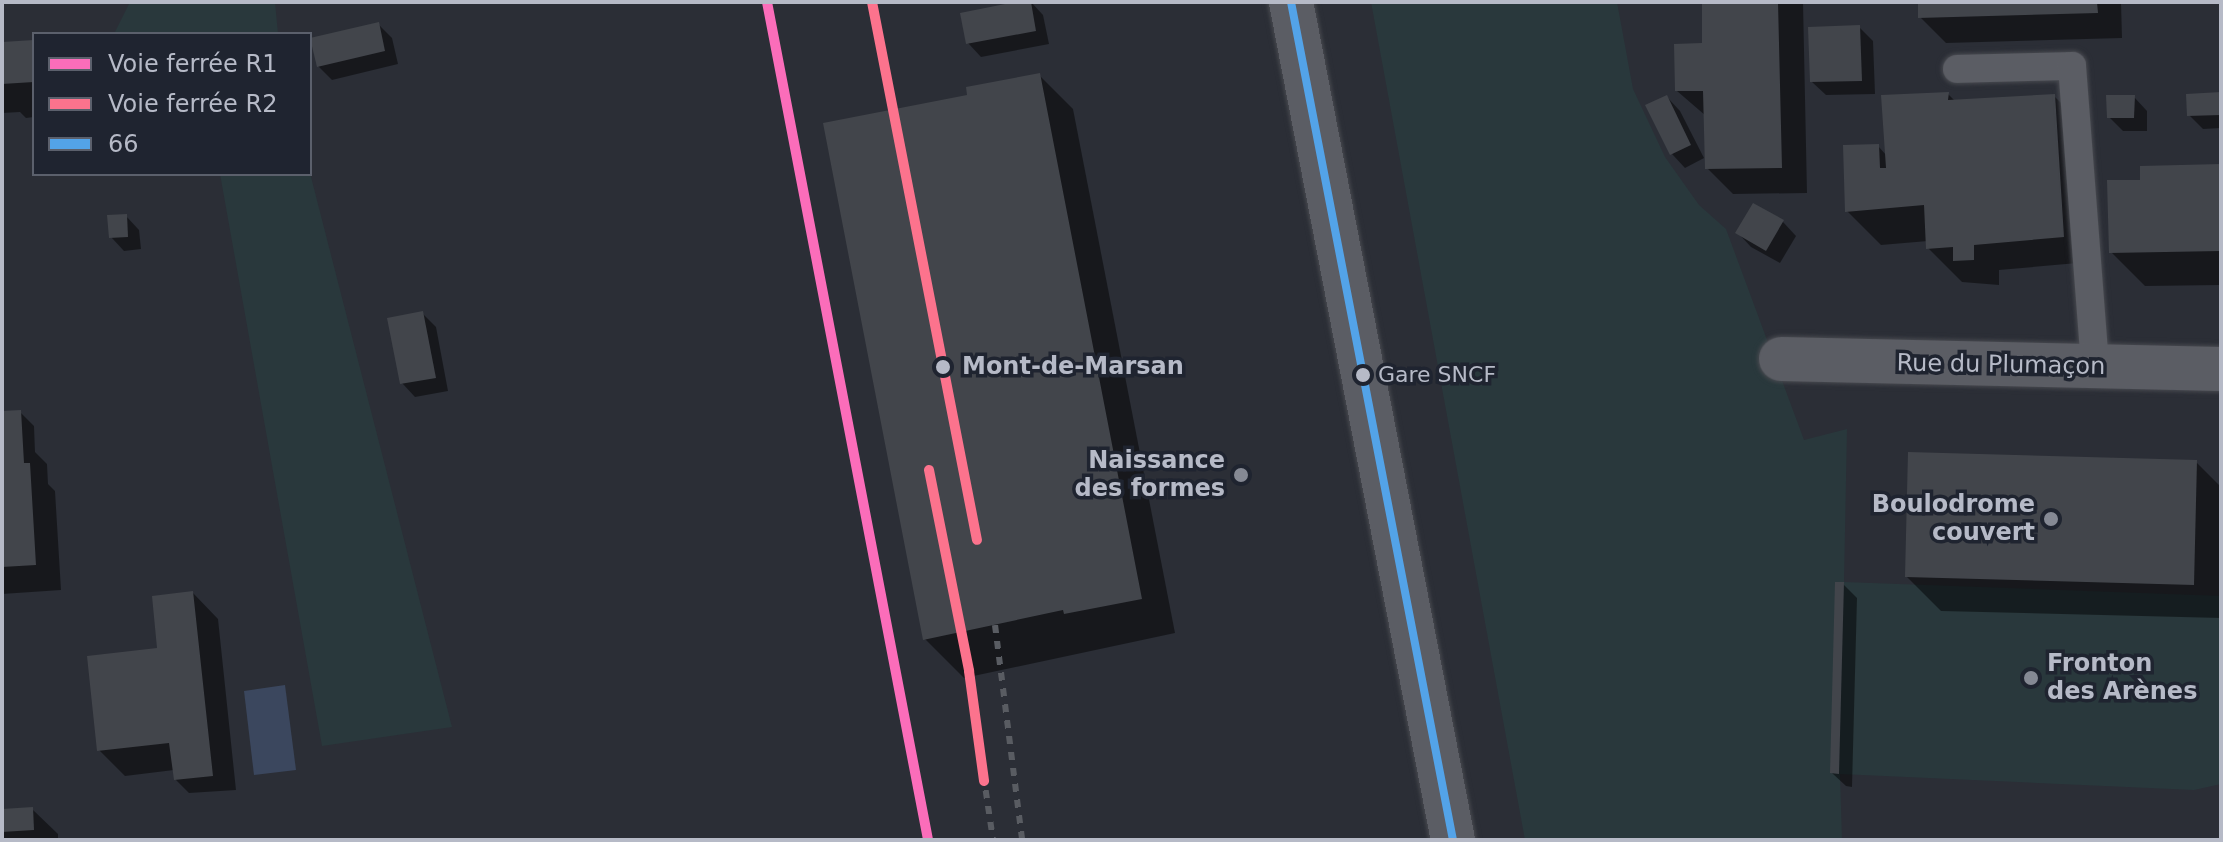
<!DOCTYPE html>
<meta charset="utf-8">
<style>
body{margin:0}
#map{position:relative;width:2223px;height:842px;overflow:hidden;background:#2b2e36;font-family:"DejaVu Sans",sans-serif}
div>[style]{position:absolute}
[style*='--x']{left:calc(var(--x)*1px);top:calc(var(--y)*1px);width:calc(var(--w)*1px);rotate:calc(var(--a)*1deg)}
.green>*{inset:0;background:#29383c}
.water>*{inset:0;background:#3b475e}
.shadow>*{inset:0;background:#0007}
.building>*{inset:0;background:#42454b}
.roads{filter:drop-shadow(0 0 2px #47494f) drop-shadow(0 0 2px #47494f)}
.service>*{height:28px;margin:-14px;padding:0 14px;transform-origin:14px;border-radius:14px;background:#5b5d64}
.minor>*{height:44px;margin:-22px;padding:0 22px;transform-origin:22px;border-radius:22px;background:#5b5d64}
.rail>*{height:6px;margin-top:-3px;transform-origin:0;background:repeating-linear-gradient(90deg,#595c62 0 8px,transparent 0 16px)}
.bus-1>*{height:8px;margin:-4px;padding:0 4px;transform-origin:4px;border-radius:4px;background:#53a3e8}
.rail-1>*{height:10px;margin:-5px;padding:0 5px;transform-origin:5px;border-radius:5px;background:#fb6dba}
.rail-2>*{height:10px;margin:-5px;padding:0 5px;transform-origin:5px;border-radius:5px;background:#fc738d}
.dots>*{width:22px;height:22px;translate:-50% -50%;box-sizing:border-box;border:4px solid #1f2430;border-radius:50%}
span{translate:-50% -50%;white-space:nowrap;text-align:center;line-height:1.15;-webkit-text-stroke:7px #1f2430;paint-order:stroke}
.bus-label{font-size:22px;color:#b6bac7}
.left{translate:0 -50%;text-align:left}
.street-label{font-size:24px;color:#b6bac7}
.stop-label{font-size:24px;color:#b6bac7;font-weight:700}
.poi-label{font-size:24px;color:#b6bac7;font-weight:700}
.right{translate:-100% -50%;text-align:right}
.frame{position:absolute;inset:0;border:4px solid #b6bac7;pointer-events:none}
.legend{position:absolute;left:32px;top:32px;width:280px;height:144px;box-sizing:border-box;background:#1f2430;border:2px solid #5b606c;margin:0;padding:10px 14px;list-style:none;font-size:24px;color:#b6bac7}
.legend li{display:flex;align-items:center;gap:16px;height:40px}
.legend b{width:40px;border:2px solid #5b606c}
</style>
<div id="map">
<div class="green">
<div style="clip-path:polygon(130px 2px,275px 2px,278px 34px,114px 34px)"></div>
<div style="clip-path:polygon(1371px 2px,1617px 2px,1633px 89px,1665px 157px,1699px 205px,1726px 229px,1804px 440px,1847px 429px,1844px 582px,2221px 596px,2221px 784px,2194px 790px,1840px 774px,1842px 840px,1525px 840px)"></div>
<div style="clip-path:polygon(310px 173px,452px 727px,322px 746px,220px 174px)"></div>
</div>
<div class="water">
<div style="clip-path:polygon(285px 685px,296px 770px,254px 775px,244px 691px)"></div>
</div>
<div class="shadow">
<div style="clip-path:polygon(1025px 2px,1031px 2px,1043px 15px,1049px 44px,981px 57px,968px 43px)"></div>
<div style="clip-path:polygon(1703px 2px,1803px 2px,1807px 193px,1733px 194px,1707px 168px,1706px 116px,1677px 91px,1704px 45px)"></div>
<div style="clip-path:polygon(1920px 2px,2121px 2px,2122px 38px,1946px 43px,1920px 17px)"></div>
<div style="clip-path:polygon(379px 25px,392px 38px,398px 64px,332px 80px,318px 66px)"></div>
<div style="clip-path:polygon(1859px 27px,1873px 41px,1875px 94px,1826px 95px,1812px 82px)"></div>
<div style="clip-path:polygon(34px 42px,34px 117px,26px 118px,20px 112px,2px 113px,2px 44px)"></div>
<div style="clip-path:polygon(1039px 75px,1073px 109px,1175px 633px,964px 678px,925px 639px)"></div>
<div style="clip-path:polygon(1948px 94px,1956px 102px,2054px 96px,2088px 130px,2089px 262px,1999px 270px,1999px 285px,1962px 282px,1928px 248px,1928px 241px,1881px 245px,1847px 211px,1878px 146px,1887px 156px)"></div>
<div style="clip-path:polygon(2221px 94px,2221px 128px,2203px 129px,2189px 115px)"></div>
<div style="clip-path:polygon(1667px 97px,1680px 111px,1704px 158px,1685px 168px,1672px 154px)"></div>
<div style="clip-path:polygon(2134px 97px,2147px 111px,2147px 131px,2123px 131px,2109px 117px)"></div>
<div style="clip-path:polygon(2221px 166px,2221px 285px,2145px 286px,2111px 252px,2143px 182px)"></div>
<div style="clip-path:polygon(126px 216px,139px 230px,141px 249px,124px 251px,111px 237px)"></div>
<div style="clip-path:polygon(1783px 222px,1796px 236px,1780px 263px,1751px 247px,1738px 233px)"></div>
<div style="clip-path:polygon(422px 313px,436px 327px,448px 391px,415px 397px,402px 383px)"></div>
<div style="clip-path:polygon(20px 412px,34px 426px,35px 452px,47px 464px,48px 484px,55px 491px,61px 590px,2px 594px,2px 413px)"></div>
<div style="clip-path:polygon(2196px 462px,2221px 487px,2221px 618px,1941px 611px,1907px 577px)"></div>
<div style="clip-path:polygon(1843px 584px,1857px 598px,1852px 787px,1846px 786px,1832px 773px)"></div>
<div style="clip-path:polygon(193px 593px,218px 619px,236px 790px,189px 793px,176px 780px,174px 770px,125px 776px,99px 750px)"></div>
<div style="clip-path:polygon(32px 809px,58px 834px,58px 840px,2px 840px,2px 811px)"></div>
</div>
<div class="building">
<div style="clip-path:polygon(1015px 2px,1031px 2px,1036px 31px,966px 44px,960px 13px)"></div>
<div style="clip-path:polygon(1702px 2px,1778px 2px,1782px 168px,1705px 169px,1703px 91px,1675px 91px,1674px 44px,1702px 43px)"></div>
<div style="clip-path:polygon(1918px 2px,2097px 2px,2098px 13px,1918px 18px)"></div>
<div style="clip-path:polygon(379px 22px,385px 51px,317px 67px,310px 38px)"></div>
<div style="clip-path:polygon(1860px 25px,1862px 81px,1810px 82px,1808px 27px)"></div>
<div style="clip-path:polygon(34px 40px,34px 82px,2px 84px,2px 42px)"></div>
<div style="clip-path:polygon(1040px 73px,1142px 599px,1064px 614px,1063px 610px,923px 640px,823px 123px,967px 95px,966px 87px)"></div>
<div style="clip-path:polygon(1949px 92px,1948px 100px,2055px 94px,2064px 237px,1974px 245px,1974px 260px,1953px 261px,1953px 247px,1926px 249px,1924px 205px,1845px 212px,1843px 145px,1879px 144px,1880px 168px,1886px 168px,1881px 95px)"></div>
<div style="clip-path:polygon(2221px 92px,2221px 115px,2187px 116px,2186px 94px)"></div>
<div style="clip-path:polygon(1667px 95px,1691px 145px,1670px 155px,1645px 105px)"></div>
<div style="clip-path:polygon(2106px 95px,2135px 95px,2134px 118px,2107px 118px)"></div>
<div style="clip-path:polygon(2221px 164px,2221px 251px,2109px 253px,2107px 180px,2140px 180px,2140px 166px)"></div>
<div style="clip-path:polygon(1753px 203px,1784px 220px,1766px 251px,1735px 233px)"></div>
<div style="clip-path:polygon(127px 214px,128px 237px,109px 238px,107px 215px)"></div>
<div style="clip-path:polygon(423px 311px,436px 378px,400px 384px,387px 318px)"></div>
<div style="clip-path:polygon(21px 410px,24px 463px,30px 463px,36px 565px,2px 567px,2px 411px)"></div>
<div style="clip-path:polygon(1908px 452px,2197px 460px,2194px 585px,1905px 577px)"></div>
<div style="clip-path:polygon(1835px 582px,1844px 582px,1839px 774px,1830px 773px)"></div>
<div style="clip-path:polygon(193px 591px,213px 776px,174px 780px,169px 743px,97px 751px,87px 656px,157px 648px,152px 596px)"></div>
<div style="clip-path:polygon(33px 807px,34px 830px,2px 832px,2px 809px)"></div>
</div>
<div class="roads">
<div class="service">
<div style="--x:1957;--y:69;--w:115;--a:-1.5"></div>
<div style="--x:2072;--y:66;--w:302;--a:85.6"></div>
</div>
<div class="minor">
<div style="--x:1291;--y:2;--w:854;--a:79.06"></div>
<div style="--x:1781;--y:359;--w:440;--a:1.3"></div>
</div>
</div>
<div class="rail">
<div style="--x:840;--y:384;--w:464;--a:79.1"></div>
<div style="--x:995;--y:625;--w:217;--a:82.8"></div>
<div style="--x:962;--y:632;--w:210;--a:81.5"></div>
</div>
<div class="bus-1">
<div style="--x:1291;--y:2;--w:854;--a:79.06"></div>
</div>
<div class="rail-1">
<div style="--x:767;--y:2;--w:853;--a:79.12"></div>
</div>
<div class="rail-2">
<div style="--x:872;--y:2;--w:548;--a:78.96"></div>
<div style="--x:929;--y:470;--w:205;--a:78.7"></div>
<div style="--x:969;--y:671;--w:111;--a:82.2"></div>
</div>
<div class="dots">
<div style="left:943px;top:367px;background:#b6bac7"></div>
<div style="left:1363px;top:375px;background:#b6bac7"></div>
<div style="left:1241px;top:475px;background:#858994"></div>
<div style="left:2051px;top:519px;background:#858994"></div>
<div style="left:2031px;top:678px;background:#858994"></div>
</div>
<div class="bus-label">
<span class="left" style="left:1378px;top:375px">Gare SNCF</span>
</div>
<div class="street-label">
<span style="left:2001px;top:365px;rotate:1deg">Rue du Plumaçon</span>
</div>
<div class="stop-label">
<span class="left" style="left:962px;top:367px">Mont-de-Marsan</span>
</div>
<div class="poi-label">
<span class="right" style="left:1225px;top:475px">Naissance<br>des formes</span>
<span class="right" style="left:2035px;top:519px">Boulodrome<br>couvert</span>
<span class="left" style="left:2047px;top:678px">Fronton<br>des Arènes</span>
</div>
<div class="frame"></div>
<ul class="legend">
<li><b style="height:10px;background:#fb6dba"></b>Voie ferrée R1</li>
<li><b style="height:10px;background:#fc738d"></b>Voie ferrée R2</li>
<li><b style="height:10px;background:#53a3e8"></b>66</li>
</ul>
</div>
